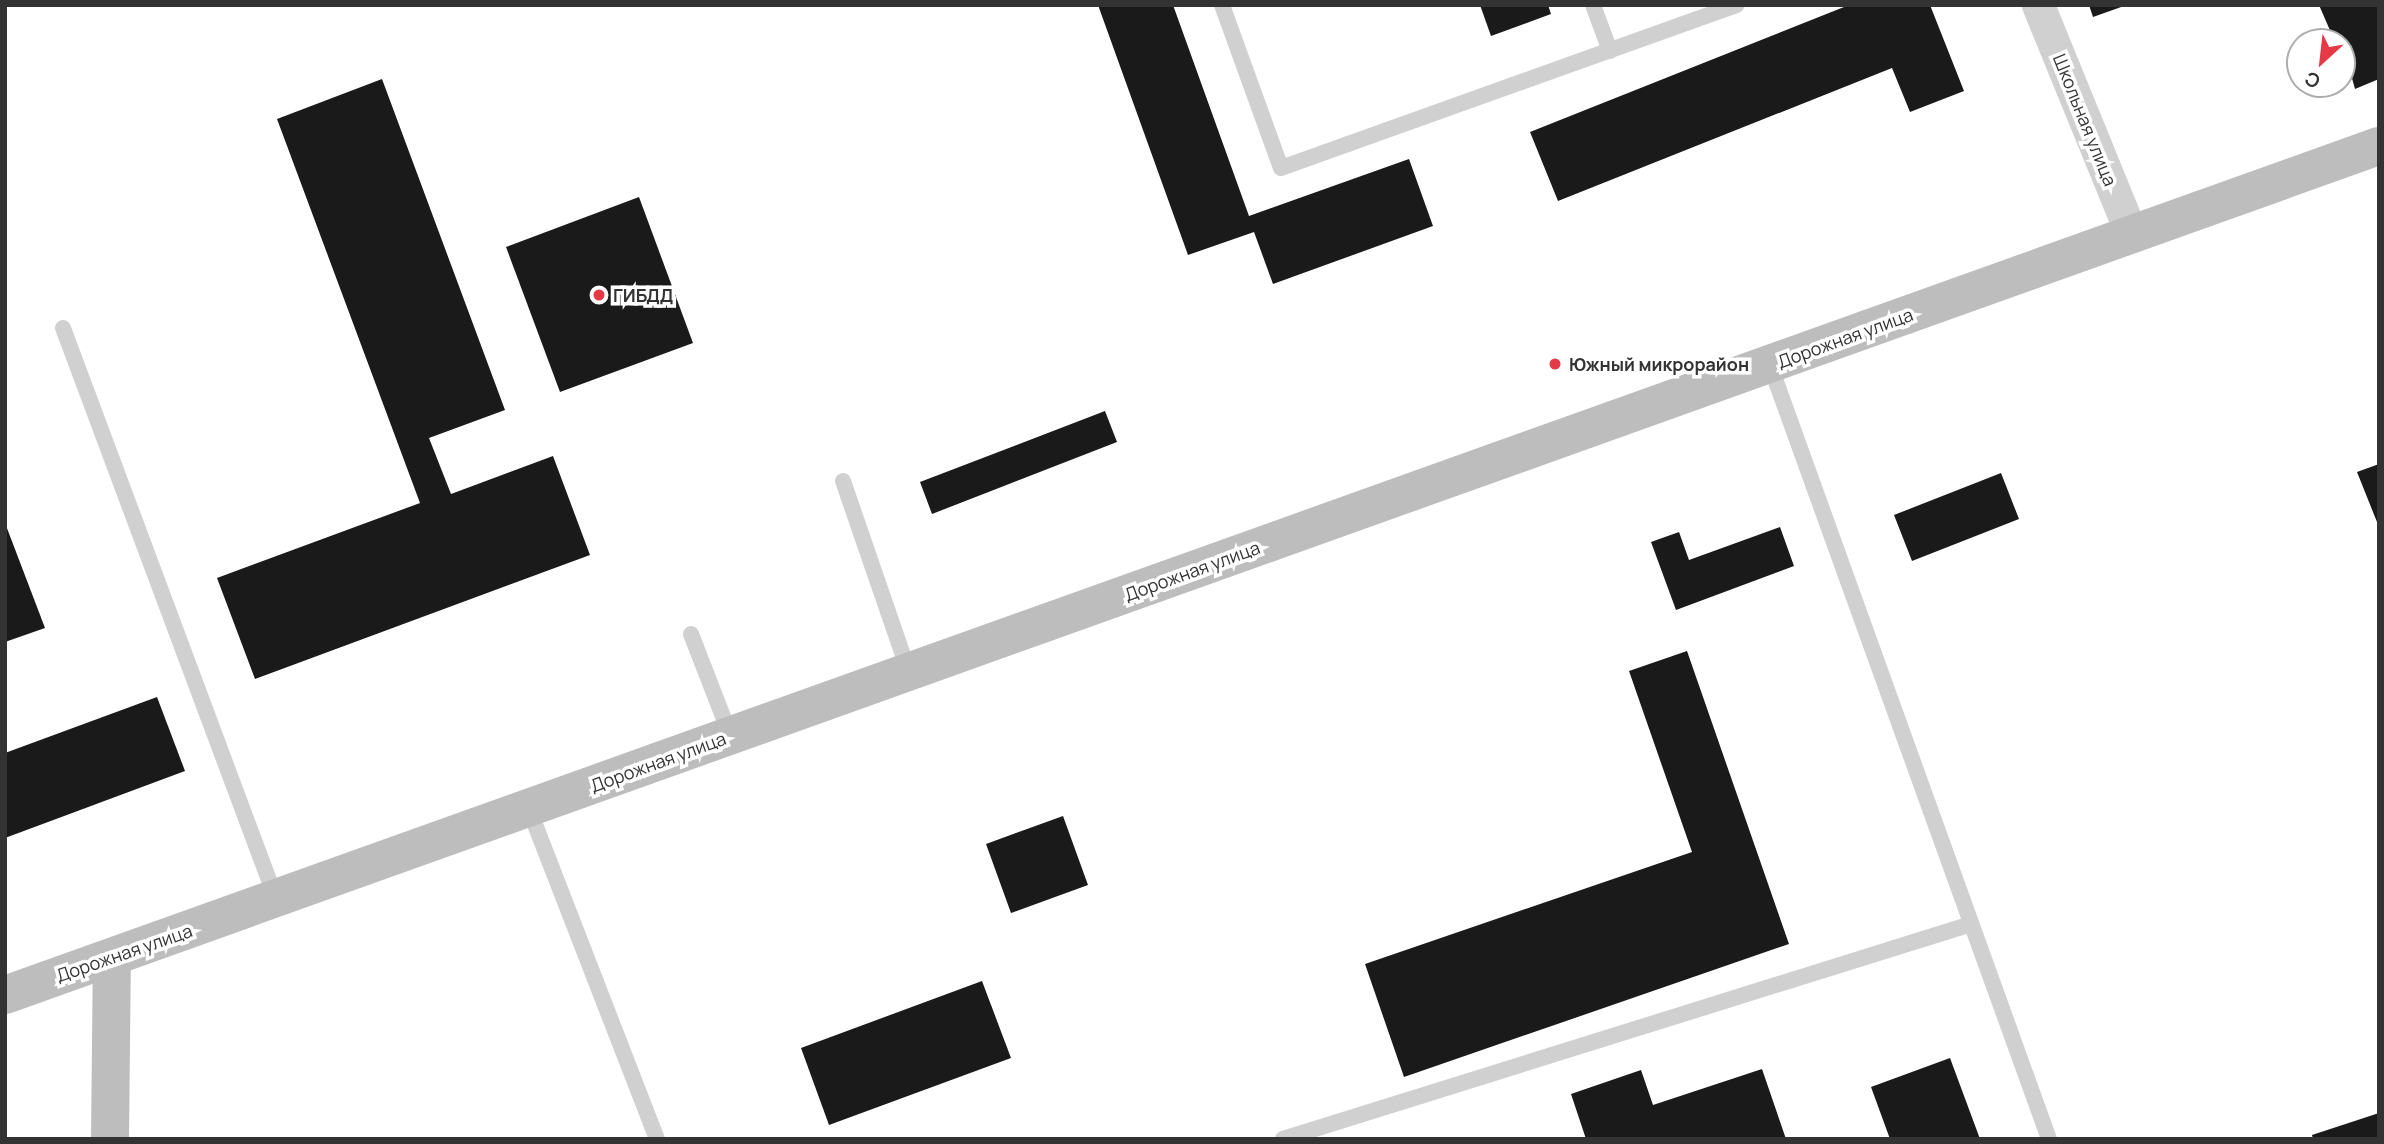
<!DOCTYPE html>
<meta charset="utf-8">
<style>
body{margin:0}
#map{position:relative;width:2384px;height:1144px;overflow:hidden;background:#fff;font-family:Manrope,sans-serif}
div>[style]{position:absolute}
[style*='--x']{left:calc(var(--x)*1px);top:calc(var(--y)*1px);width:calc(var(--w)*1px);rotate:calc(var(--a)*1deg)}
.building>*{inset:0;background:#1a1a1a}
.lane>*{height:16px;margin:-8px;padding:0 8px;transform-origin:8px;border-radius:8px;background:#d0d0d0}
.street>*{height:33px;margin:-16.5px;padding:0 16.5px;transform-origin:16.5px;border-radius:16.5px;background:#d0d0d0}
.secondary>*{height:38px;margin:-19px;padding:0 19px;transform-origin:19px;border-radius:19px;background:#bdbdbd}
.dots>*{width:19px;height:19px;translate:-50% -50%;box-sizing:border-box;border:4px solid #fff;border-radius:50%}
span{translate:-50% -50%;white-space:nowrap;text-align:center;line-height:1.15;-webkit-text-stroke:7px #fff;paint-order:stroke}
.street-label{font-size:18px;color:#333}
.poi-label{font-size:18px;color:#333;font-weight:700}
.left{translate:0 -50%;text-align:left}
.frame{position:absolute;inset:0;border:7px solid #333;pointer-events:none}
.north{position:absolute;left:2286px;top:28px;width:70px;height:70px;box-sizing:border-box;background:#fff;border:2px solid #adadad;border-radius:50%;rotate:207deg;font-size:19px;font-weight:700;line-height:28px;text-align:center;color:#333}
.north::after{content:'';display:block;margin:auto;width:24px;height:32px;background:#e63946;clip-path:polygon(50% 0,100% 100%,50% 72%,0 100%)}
</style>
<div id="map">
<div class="building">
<div style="clip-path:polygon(1098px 5px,1173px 5px,1249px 216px,1409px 159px,1433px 226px,1273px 284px,1254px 232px,1188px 255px)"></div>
<div style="clip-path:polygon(1480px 5px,1548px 5px,1551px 14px,1491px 36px)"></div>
<div style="clip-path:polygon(1849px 5px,1930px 5px,1964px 91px,1910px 112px,1892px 68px,1558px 201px,1530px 132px)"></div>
<div style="clip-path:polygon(2089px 5px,2124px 5px,2124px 6px,2093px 17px)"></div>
<div style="clip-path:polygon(2319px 5px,2379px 5px,2379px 79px,2355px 89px,2342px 42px,2335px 42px)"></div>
<div style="clip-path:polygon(382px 79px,505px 410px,429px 438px,451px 494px,553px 456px,590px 555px,255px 679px,217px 578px,420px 503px,277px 119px)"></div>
<div style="clip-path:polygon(639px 197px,693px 343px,560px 392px,506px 247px)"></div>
<div style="clip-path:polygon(1105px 411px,1117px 442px,932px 514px,920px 482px)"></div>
<div style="clip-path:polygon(2379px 464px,2379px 527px,2357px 472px)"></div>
<div style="clip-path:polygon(2001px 473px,2019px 519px,1912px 561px,1894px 515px)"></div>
<div style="clip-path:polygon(5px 523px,45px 628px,5px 642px)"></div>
<div style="clip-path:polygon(1780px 527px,1794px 566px,1676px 610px,1651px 542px,1679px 532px,1689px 560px)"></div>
<div style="clip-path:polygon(1687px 651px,1789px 944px,1404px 1077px,1365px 964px,1692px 852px,1629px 671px)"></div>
<div style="clip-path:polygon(157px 697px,185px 771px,5px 838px,5px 753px)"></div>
<div style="clip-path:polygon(1063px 816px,1088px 885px,1011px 913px,986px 844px)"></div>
<div style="clip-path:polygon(982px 981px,1011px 1058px,829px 1125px,801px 1048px)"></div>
<div style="clip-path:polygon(1950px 1058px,1980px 1139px,1890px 1139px,1871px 1087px)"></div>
<div style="clip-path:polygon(1762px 1069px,1786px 1139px,1586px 1139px,1571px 1094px,1641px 1070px,1653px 1105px)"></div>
<div style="clip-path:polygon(2379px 1113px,2379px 1139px,2313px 1139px,2312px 1135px)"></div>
</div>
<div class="lane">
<div style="--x:1222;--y:5;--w:173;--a:70.1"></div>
<div style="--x:1281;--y:168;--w:484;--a:-19.7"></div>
<div style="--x:1593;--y:5;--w:49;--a:69.7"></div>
<div style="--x:63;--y:328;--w:609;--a:69.54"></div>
<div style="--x:1770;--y:365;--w:823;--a:70.18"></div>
<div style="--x:843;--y:481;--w:203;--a:71"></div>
<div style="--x:691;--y:634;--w:110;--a:68.8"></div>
<div style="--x:529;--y:809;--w:354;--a:68.8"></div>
<div style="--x:1283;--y:1139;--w:721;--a:-17.35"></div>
</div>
<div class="street">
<div style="--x:2038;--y:5;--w:248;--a:67.8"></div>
</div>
<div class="secondary">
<div style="--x:5;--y:995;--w:2521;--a:-19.68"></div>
<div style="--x:110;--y:1139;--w:181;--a:-89.4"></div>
</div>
<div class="dots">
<div style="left:599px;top:295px;background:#e63946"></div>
<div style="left:1555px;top:364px;background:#e63946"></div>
</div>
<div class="street-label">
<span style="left:2085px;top:120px;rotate:68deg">Школьная улица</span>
<span style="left:1845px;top:338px;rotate:-20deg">Дорожная улица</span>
<span style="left:1192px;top:571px;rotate:-20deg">Дорожная улица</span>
<span style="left:658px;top:762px;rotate:-20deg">Дорожная улица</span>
<span style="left:124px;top:953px;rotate:-19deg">Дорожная улица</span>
</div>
<div class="poi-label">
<span class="left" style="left:613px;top:295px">ГИБДД</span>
<span class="left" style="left:1569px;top:364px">Южный микрорайон</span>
</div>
<div class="frame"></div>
<div class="north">С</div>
</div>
